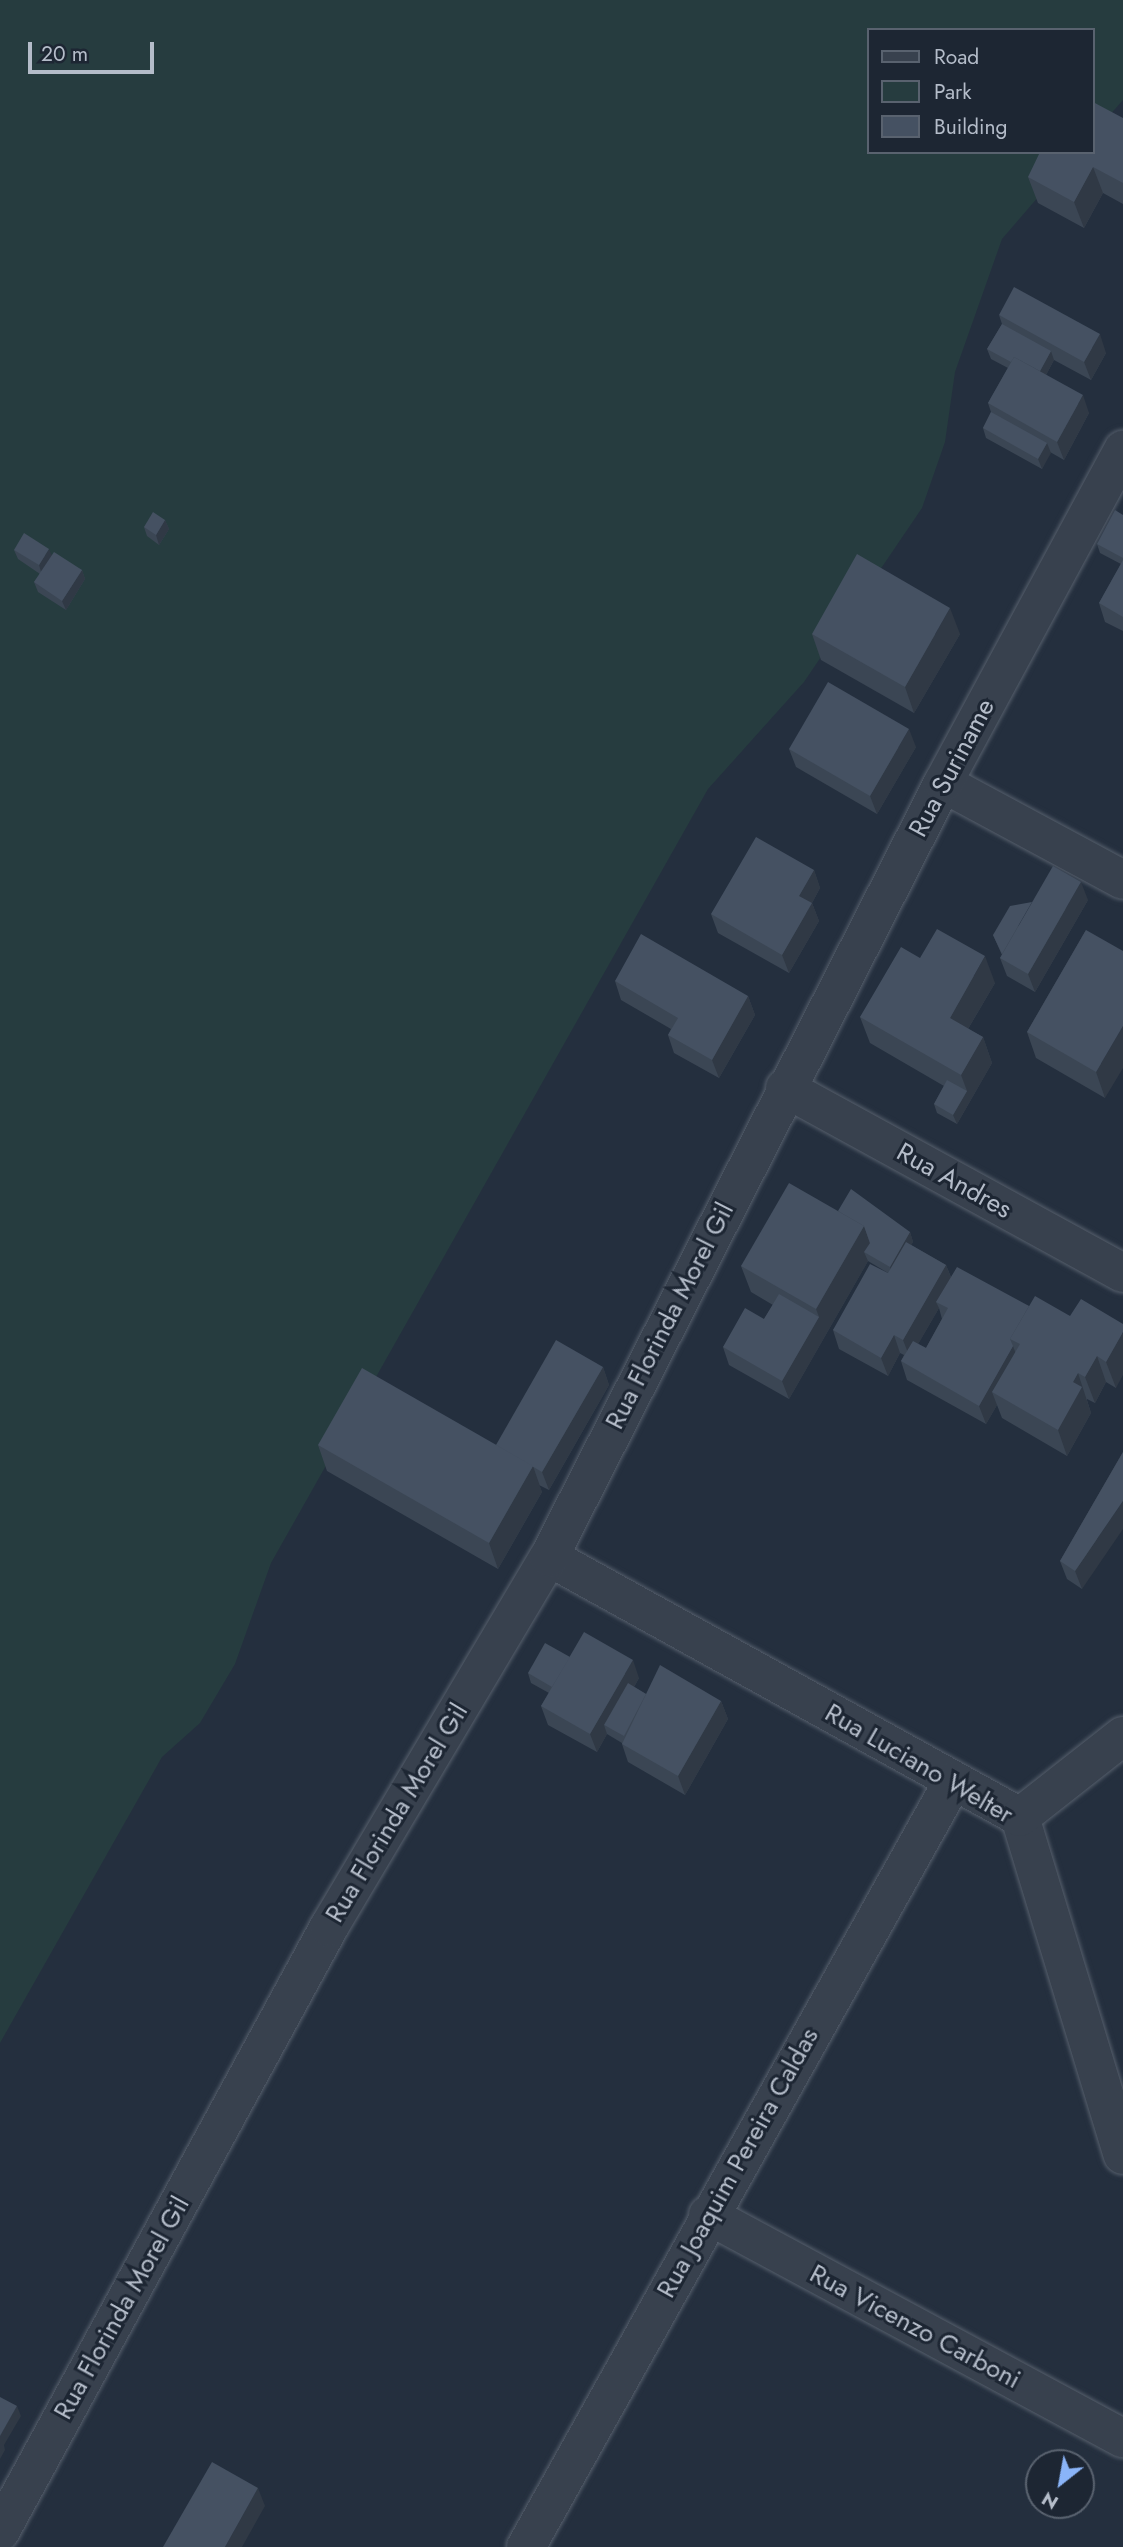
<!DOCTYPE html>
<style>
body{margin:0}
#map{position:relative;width:1123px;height:2547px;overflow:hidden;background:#242f3e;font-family:Jost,sans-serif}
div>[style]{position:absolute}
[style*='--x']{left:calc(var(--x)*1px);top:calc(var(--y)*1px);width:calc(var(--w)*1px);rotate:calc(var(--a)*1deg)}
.green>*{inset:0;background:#263c3f}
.roads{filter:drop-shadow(0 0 2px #565f6c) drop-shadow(0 0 2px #565f6c)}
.minor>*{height:38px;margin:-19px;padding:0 19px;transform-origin:19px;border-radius:19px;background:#38414e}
.wall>*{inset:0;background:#3b4654}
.shaded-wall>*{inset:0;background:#303945}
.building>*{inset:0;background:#455162}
span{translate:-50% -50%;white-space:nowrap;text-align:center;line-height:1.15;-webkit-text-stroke:6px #1d2633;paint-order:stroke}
.street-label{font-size:26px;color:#b4bcc9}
.legend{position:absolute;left:867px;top:28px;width:228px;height:126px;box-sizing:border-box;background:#1d2633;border:2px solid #59626f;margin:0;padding:9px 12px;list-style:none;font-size:21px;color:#b4bcc9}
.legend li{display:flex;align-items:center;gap:14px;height:35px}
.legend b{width:35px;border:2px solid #59626f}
.north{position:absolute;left:1025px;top:2449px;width:70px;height:70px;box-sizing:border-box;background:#1d2633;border:2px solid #59626f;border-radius:50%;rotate:211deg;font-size:19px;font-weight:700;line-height:28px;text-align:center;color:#b4bcc9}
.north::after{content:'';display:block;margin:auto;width:24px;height:32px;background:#8ab4f8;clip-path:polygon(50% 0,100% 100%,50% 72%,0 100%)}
.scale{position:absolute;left:28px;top:42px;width:126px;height:32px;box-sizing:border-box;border:4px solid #b4bcc9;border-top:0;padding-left:9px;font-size:21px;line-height:24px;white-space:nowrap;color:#b4bcc9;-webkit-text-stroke:5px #1d2633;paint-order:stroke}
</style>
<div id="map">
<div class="green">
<div style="clip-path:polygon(0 0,1123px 0,1123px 100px,1093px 134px,1093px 30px,869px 30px,869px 152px,1077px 152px,1002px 239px,955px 372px,945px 442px,922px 508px,804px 682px,708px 789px,271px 1563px,235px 1664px,200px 1723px,162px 1757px,0 2043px)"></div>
</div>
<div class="roads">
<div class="minor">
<div style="--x:943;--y:783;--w:204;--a:28.3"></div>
<div style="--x:785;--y:1088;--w:385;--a:28.7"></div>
<div style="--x:549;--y:1557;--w:538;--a:28.9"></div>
<div style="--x:1020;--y:1817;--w:353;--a:73.1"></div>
<div style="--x:1020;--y:1817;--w:131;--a:-38.2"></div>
<div style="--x:708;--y:2215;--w:471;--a:28.3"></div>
<div style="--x:0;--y:2532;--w:689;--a:-61.46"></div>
<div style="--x:329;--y:1927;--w:430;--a:-59.3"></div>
<div style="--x:549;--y:1557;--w:869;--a:-63.02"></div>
<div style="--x:943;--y:783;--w:379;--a:-61.6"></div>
<div style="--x:526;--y:2547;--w:877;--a:-60.86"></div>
</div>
</div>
<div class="wall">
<div style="clip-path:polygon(1123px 118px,1123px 204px,1103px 193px,1084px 228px,1038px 203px,1028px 177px)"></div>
<div style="clip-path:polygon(999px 315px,1106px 353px,1091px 380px,1054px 360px,1046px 375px,1089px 413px,1064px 460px,1050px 452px,1042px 469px,986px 438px,983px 428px,991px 412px,988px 403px,1008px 368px,991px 359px,987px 349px,1002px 324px)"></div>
<div style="clip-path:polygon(1123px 515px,1123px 631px,1105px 622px,1099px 603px,1121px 564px,1100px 553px,1097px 544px)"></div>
<div style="clip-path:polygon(165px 520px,169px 529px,159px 545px,147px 536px,144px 527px)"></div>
<div style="clip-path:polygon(14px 550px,52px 556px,82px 570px,85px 579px,66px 610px,38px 592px,34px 582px,40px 574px,18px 559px)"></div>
<div style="clip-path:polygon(812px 634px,960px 634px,914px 713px,821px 660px)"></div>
<div style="clip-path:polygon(916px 747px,877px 814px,796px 767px,789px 749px)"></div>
<div style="clip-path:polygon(814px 870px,820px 888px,812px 903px,819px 921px,789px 973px,718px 933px,711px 914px)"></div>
<div style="clip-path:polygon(1088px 900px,1035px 992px,1007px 976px,1000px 958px,1002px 955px,993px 935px)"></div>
<div style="clip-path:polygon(1086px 930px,1105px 1098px,1036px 1058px,1027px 1032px)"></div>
<div style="clip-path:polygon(920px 958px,995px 983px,968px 1029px,983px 1037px,992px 1063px,957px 1124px,937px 1113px,934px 1104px,944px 1086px,870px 1043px,860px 1017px)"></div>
<div style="clip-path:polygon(615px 981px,748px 996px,755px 1015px,719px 1078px,674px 1053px,668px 1035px,671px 1029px,621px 1000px)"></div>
<div style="clip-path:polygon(evenodd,838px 1211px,910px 1232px,913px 1242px,911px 1245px,946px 1265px,951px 1277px,1029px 1306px,1070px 1316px,1123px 1324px,1116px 1388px,1106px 1382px,1095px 1403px,1087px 1399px,1087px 1400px,1091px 1413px,1067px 1456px,1002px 1418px,997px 1405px,986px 1424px,907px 1380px,901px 1361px,904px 1355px,900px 1353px,888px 1376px,839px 1349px,833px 1330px,888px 1273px,868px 1261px,789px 1399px,729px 1365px,723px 1347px,764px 1319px,773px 1305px,751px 1292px,741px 1266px,838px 1211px,939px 1308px,942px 1319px,926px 1348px,918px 1344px,939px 1308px)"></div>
<div style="clip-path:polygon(603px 1367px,609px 1385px,549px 1490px,539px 1485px,542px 1492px,498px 1569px,327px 1471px,318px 1445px,496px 1445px)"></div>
<div style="clip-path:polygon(1123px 1452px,1082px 1589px,1067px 1579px,1060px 1561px)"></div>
<div style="clip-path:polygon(570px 1657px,639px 1678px,634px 1687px,646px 1694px,721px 1701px,728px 1719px,685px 1795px,628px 1762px,622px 1744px,622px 1743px,607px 1734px,597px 1752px,548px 1725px,541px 1706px,549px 1693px,531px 1683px,528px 1673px)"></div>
</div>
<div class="shaded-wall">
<div style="clip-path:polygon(1093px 167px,1103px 193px,1084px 228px,1074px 202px)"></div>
<div style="clip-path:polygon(1100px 334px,1106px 353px,1091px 380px,1084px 362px)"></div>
<div style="clip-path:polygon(1051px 351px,1054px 360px,1040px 386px,1037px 377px)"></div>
<div style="clip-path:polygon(1083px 395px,1089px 413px,1064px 460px,1057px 442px)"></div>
<div style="clip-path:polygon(1047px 443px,1051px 453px,1042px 469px,1038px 459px)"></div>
<div style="clip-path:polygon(165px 520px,169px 529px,159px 545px,156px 535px)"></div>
<div style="clip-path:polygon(49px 549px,53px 558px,42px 575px,39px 565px)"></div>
<div style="clip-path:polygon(82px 570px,85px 579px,66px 610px,62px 601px)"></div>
<div style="clip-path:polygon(950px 608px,960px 634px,914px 713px,905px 687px)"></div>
<div style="clip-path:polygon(909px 729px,916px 747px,877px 814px,870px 796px)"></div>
<div style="clip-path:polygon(814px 870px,820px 888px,806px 914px,799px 896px)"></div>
<div style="clip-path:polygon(1081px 882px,1088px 900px,1035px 992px,1028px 974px)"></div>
<div style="clip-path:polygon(812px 903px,819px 921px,789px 973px,782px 955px)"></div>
<div style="clip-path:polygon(985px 956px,995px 983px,959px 1044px,950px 1018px)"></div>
<div style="clip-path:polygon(748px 996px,755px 1015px,719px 1078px,712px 1060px)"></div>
<div style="clip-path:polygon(1123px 1026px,1123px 1068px,1105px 1098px,1096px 1072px)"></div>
<div style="clip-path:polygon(983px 1037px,992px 1063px,957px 1124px,953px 1115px,967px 1091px,961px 1075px)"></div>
<div style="clip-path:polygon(864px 1226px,873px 1252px,864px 1252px,868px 1261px,789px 1399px,782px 1381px,819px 1317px,816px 1309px)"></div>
<div style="clip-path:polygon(910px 1232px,913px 1242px,893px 1276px,890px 1267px)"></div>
<div style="clip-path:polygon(946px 1265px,953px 1283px,936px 1302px,939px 1308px,910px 1358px,903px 1340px)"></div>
<div style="clip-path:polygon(1123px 1332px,1123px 1375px,1116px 1388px,1106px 1362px)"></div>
<div style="clip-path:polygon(894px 1335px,900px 1353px,888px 1376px,881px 1358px)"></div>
<div style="clip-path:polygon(1013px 1346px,1020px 1365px,992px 1392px,997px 1405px,986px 1424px,979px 1406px)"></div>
<div style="clip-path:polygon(1097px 1356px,1106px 1382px,1095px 1403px,1085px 1377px)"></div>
<div style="clip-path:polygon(603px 1367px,609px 1385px,549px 1490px,542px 1472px)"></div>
<div style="clip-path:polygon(1078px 1373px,1091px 1413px,1067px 1456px,1058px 1430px,1073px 1382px)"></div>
<div style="clip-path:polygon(533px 1466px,542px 1492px,498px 1569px,489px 1543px)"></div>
<div style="clip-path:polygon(1123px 1501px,1123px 1529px,1082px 1589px,1075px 1571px)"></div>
<div style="clip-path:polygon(633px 1660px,639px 1678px,610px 1728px,604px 1725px,607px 1734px,597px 1752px,590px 1734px)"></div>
<div style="clip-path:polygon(721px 1701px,728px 1719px,685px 1795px,678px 1776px)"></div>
<div style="clip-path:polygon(17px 2406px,21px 2416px,4px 2445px,5px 2450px,0 2459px,0 2435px)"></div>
<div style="clip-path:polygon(258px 2488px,265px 2506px,242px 2547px,225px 2547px)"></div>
</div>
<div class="building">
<div style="clip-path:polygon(1093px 102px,1123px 118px,1123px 183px,1093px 167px,1074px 202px,1028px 177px,1040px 152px,1093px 152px)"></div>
<div style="clip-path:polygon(1014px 287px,1100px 334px,1084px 362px,999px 315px)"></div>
<div style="clip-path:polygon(1002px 324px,1051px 351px,1040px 371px,1014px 357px,1011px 362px,987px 349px)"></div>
<div style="clip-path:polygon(1014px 357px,1083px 395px,1057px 442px,988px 403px)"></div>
<div style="clip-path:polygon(991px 412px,1047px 443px,1038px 459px,983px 428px)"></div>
<div style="clip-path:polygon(1115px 510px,1123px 515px,1123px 558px,1097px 544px)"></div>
<div style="clip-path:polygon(153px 512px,165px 520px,156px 535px,144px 527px)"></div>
<div style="clip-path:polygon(24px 533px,49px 549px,39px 565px,14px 550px)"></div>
<div style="clip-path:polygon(54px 552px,82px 570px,62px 601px,34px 582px)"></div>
<div style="clip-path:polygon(857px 554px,950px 608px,905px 687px,812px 634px)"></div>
<div style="clip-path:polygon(1123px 560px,1123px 617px,1099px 603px)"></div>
<div style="clip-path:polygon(828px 682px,909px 729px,870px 796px,789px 749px)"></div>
<div style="clip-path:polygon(756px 837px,814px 870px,799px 896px,812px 903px,782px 955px,711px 914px)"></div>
<div style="clip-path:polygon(1053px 866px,1081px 882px,1028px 974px,1000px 958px)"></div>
<div style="clip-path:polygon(1032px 902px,1002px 954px,993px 935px,1010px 906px)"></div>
<div style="clip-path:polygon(937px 929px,985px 956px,950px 1018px,983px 1037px,961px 1075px,860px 1017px,901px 947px,920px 958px)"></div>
<div style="clip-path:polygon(1086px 930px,1123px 951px,1123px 1026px,1096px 1072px,1027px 1032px)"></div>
<div style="clip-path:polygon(641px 934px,748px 996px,712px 1060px,668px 1035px,678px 1018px,615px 981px)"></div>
<div style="clip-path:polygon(947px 1080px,967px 1091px,953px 1115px,934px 1104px)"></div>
<div style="clip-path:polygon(789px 1183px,864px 1226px,816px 1309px,741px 1266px)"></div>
<div style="clip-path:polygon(851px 1189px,910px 1232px,890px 1267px,864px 1252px,870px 1243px,864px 1226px,838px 1211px)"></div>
<div style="clip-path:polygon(906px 1242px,946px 1265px,903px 1340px,894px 1335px,881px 1358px,833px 1330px,870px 1264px,888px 1273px)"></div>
<div style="clip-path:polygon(957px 1267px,1029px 1306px,1010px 1339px,1013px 1346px,979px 1406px,901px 1361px,913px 1341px,926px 1348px,948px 1308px,936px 1302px)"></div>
<div style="clip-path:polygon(779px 1294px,819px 1317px,782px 1381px,723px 1347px,745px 1308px,764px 1319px)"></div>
<div style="clip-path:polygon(1035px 1296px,1070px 1316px,1081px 1299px,1123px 1324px,1123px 1332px,1106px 1362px,1097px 1356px,1085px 1377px,1078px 1373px,1073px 1382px,1082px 1387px,1058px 1430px,992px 1392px,1020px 1344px,1010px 1339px)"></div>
<div style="clip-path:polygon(556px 1340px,603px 1367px,542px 1472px,496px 1445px)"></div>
<div style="clip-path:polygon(362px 1368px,533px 1466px,489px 1543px,318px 1445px)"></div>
<div style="clip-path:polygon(1123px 1452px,1123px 1501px,1075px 1571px,1060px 1561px)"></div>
<div style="clip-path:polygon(584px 1632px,633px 1660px,590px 1734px,541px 1706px)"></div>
<div style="clip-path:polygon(545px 1643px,570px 1657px,552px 1687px,528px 1673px)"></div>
<div style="clip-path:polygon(660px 1665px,721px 1701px,678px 1776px,622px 1744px)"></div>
<div style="clip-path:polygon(628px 1683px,646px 1694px,624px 1736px,604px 1725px)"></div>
<div style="clip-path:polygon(0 2397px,17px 2406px,0 2436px)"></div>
<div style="clip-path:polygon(212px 2462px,258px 2488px,225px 2547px,163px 2547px)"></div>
</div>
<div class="street-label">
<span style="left:952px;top:768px;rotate:-62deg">Rua Suriname</span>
<span style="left:954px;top:1181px;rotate:29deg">Rua Andres</span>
<span style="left:670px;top:1316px;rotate:-63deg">Rua Florinda Morel Gil</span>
<span style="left:919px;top:1764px;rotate:30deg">Rua Luciano Welter</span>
<span style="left:397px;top:1813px;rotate:-59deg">Rua Florinda Morel Gil</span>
<span style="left:738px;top:2163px;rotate:-61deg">Rua Joaquim Pereira Caldas</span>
<span style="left:122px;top:2308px;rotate:-61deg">Rua Florinda Morel Gil</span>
<span style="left:915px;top:2327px;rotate:28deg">Rua Vicenzo Carboni</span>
</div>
<ul class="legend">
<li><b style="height:9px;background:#38414e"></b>Road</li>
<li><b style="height:19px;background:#263c3f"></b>Park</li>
<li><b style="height:19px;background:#455162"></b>Building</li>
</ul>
<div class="north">N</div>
<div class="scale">20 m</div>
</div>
